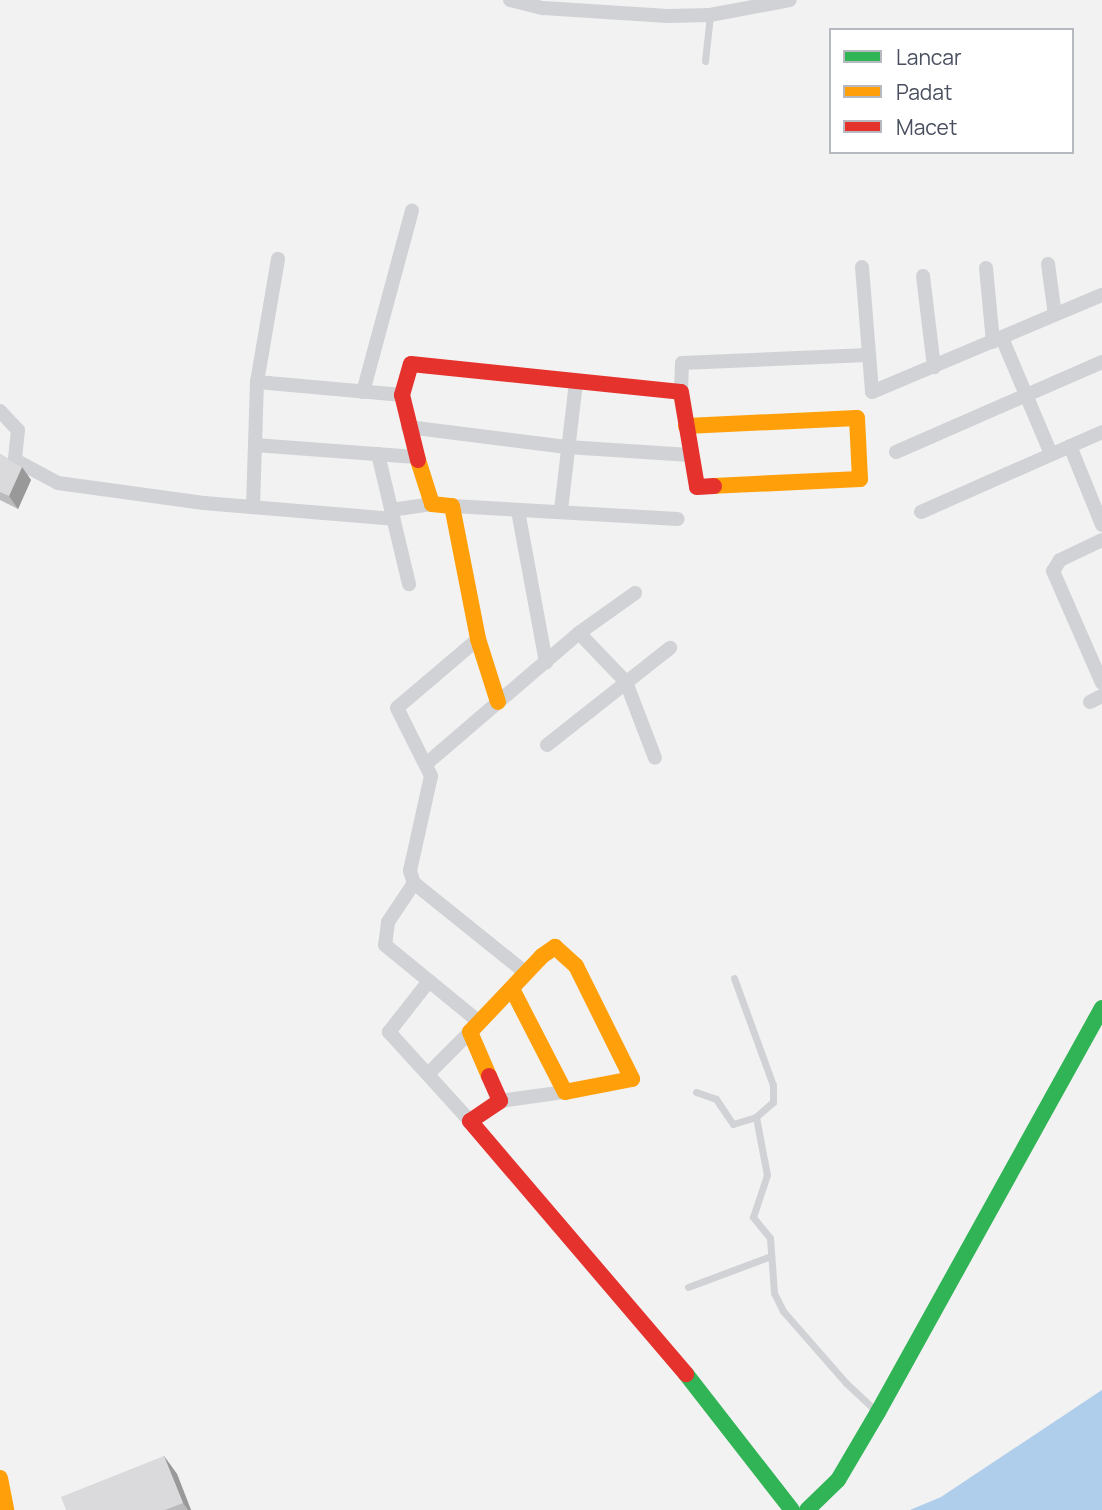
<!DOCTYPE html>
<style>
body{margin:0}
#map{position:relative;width:1102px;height:1510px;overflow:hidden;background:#f2f2f2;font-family:Manrope,sans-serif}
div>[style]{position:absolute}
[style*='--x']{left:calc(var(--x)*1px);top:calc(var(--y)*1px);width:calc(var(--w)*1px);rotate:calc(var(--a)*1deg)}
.water>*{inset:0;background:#aeceec}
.lane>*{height:7px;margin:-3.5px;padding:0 3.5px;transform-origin:3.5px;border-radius:3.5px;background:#d0d2d5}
.street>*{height:14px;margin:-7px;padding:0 7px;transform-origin:7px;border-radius:7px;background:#d0d2d5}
.fast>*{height:16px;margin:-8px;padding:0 8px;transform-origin:8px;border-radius:8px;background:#30b455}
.slow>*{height:16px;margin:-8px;padding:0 8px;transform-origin:8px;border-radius:8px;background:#ff9f0a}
.jam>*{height:16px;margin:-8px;padding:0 8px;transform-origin:8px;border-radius:8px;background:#e5322d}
.wall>*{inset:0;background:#bbbbbd}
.shaded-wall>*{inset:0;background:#99999a}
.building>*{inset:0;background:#dadadc}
span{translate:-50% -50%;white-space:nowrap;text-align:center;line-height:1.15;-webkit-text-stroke:5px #fff;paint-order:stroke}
.legend{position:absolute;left:829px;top:28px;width:245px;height:126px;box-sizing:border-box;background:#fff;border:2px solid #b6b9bf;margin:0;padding:9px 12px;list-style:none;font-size:21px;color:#494f5e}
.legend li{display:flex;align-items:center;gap:14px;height:35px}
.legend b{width:35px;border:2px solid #b6b9bf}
</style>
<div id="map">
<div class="water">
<div style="clip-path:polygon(1102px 1390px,1102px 1510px,910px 1510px,941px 1497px)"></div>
</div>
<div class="lane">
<div style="--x:705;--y:61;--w:46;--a:-83.8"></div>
<div style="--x:734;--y:978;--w:114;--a:70"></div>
<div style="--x:773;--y:1085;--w:17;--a:90"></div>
<div style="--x:773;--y:1102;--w:23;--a:139"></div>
<div style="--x:696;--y:1092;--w:21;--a:19"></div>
<div style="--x:716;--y:1099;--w:30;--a:56"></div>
<div style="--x:733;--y:1124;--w:24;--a:-17"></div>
<div style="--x:756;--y:1117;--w:59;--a:79.3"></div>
<div style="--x:767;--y:1175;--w:44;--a:108.4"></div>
<div style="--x:753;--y:1217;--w:27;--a:51"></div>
<div style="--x:770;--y:1238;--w:55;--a:85.8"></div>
<div style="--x:774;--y:1293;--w:20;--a:63"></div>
<div style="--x:783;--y:1311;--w:96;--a:48.8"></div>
<div style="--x:846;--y:1383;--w:40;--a:43"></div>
<div style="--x:688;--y:1287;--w:89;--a:-20.5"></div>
</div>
<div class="street">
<div style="--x:510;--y:0;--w:34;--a:14"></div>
<div style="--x:543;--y:8;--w:125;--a:3.7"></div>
<div style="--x:668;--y:16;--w:42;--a:-1.4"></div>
<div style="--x:710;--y:15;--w:81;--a:-10.6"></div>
<div style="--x:1048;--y:264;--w:51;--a:82.2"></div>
<div style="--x:862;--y:267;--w:125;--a:85.4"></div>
<div style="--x:872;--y:392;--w:250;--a:-22.9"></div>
<div style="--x:986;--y:268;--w:74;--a:84.6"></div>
<div style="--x:923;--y:276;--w:92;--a:83.1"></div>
<div style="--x:1002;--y:338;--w:126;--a:67.1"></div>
<div style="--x:257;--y:382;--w:125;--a:-80.3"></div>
<div style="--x:363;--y:392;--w:188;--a:-74.9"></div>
<div style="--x:681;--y:392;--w:29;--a:-88"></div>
<div style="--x:682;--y:363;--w:186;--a:-2.5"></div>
<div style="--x:0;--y:411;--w:26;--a:47"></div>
<div style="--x:18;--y:430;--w:30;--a:96"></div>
<div style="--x:15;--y:460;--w:49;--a:28.1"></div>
<div style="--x:58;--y:483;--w:147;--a:7.8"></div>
<div style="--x:204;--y:503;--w:190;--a:4.8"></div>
<div style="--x:408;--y:427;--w:160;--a:7.2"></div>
<div style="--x:567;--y:447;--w:123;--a:3.7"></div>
<div style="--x:255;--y:445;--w:63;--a:-88.2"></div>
<div style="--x:257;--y:382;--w:146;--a:5.1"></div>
<div style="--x:1070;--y:446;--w:85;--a:67.9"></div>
<div style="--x:896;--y:452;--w:225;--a:-23.6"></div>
<div style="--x:378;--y:454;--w:134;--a:76.6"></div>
<div style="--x:452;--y:506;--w:226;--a:3.3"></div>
<div style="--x:253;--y:507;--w:62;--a:-88.2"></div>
<div style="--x:255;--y:445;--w:161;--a:4.3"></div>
<div style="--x:391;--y:510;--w:41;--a:-8.3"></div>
<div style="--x:561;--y:510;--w:129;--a:-83.3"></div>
<div style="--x:518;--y:511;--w:154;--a:79.5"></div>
<div style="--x:921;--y:512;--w:198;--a:-23.8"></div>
<div style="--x:1102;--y:540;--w:47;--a:154.5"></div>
<div style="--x:1060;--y:560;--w:13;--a:122"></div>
<div style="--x:1053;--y:571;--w:122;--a:66.4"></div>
<div style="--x:579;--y:633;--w:68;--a:46.2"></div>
<div style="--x:626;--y:682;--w:81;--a:69.1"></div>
<div style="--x:478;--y:639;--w:106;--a:139.6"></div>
<div style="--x:397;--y:708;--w:76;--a:63.4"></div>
<div style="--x:431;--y:776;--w:97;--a:102.5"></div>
<div style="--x:410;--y:871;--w:13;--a:72"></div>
<div style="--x:414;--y:883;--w:144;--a:38.8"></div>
<div style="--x:1090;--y:702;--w:13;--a:-27"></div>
<div style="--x:547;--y:745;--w:157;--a:-38.3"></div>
<div style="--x:426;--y:764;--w:201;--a:-40.6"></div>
<div style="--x:579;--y:633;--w:69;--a:-35.5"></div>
<div style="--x:414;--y:883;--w:47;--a:123.7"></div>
<div style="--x:388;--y:922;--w:23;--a:97"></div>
<div style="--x:385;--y:945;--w:122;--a:39.3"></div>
<div style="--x:429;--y:981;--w:65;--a:128.1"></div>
<div style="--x:389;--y:1032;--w:120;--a:47.7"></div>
<div style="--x:428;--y:1074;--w:59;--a:-45"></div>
<div style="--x:500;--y:1101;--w:66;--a:-7.9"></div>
</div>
<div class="fast">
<div style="--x:686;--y:1374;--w:172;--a:52.1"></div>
<div style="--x:807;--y:1510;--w:43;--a:-44.1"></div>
<div style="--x:838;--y:1480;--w:79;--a:-59.5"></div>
<div style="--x:878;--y:1412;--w:462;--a:-61"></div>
</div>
<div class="slow">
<div style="--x:686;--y:426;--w:171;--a:-2.7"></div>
<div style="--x:857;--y:418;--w:61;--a:87.2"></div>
<div style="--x:860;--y:479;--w:146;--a:177.3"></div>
<div style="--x:418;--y:460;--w:46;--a:72.3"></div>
<div style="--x:432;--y:504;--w:20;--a:6"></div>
<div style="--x:452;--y:506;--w:136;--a:78.9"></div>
<div style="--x:478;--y:639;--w:66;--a:72.4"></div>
<div style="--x:489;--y:1076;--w:48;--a:-113.4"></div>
<div style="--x:470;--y:1032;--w:105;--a:-46.5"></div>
<div style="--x:542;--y:956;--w:16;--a:-35"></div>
<div style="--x:555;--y:947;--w:28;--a:42"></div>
<div style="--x:576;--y:966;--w:126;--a:63.6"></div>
<div style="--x:632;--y:1079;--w:68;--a:169"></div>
<div style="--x:565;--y:1092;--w:116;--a:-117.2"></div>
<div style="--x:0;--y:1478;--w:33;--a:79"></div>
</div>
<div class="jam">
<div style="--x:418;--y:460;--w:67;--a:-103.8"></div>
<div style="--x:402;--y:395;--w:32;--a:-74"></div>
<div style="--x:411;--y:364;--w:271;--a:5.9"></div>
<div style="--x:681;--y:392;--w:96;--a:80.4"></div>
<div style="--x:697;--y:487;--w:17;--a:-3"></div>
<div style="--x:489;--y:1076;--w:27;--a:66"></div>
<div style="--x:500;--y:1101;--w:36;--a:146"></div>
<div style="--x:470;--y:1121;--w:333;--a:49.5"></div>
</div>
<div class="wall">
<div style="clip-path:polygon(0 454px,22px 467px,31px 480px,18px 509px,0 500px)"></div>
<div style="clip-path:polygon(164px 1456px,177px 1474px,191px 1510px,66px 1510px)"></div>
</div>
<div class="shaded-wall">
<div style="clip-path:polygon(22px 467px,31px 480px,18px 509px,9px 496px)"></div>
<div style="clip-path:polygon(164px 1456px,177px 1474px,191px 1510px,188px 1510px,183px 1503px)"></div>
</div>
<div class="building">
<div style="clip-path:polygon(0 454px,22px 467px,9px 496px,0 492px)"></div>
<div style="clip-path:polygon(164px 1456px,183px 1503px,165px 1510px,66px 1510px,61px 1497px)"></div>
</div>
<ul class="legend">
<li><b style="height:9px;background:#30b455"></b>Lancar</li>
<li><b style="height:9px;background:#ff9f0a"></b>Padat</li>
<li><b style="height:9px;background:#e5322d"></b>Macet</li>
</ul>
</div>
